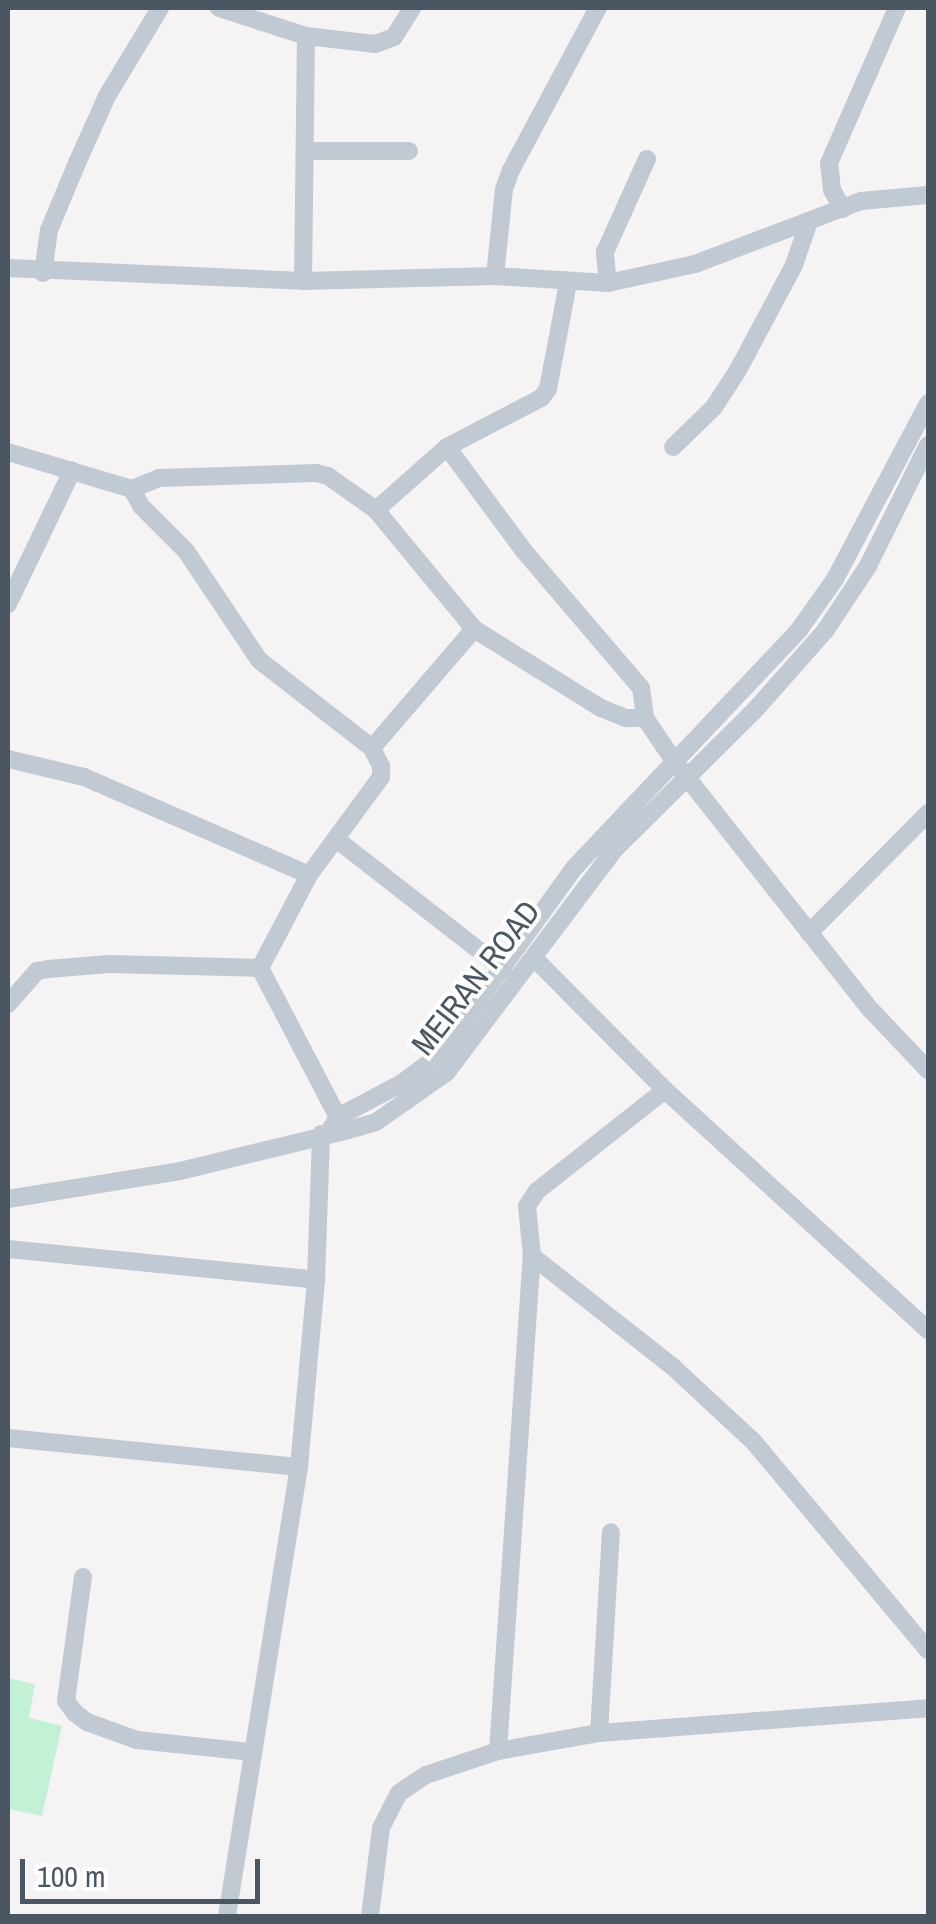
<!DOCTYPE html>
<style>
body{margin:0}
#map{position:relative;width:936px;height:1924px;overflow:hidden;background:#f5f3f3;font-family:"Archivo Narrow",sans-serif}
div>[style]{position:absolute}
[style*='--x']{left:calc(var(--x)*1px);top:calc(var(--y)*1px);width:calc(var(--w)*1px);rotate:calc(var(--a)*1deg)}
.green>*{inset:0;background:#c3f1d5}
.minor>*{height:18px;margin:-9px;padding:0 9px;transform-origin:9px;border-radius:9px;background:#c1cad2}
span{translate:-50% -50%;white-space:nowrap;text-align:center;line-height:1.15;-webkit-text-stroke:8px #fff;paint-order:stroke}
.street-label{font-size:32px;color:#4a5661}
.frame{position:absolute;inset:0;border:10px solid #4a5661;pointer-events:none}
.scale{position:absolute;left:20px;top:1859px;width:240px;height:45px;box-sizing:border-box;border:5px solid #4a5661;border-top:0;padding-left:12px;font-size:30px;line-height:35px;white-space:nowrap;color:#4a5661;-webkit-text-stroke:8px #fff;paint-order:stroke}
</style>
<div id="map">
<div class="green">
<div style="clip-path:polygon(8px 1678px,35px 1684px,29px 1718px,62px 1726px,42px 1816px,8px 1809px)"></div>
</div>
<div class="minor">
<div style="--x:219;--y:8;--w:91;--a:17.8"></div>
<div style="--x:306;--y:36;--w:69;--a:6.6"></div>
<div style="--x:375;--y:44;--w:20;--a:-20"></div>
<div style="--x:394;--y:37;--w:34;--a:-58"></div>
<div style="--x:308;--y:151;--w:101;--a:0"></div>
<div style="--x:843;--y:209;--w:22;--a:-120"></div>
<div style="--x:832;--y:190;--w:27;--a:-96"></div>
<div style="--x:829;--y:163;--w:169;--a:-66.3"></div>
<div style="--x:8;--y:268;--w:295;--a:2.5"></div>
<div style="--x:303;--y:281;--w:192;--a:-1.5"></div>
<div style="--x:495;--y:276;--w:113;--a:3.5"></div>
<div style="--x:608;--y:283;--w:89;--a:-12.3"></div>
<div style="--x:695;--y:264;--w:178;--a:-20.8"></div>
<div style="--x:861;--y:201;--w:67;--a:-5.1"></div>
<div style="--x:43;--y:273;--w:43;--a:-82.1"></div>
<div style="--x:49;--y:230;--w:73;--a:-67.3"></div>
<div style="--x:77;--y:163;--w:73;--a:-65.9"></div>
<div style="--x:107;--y:96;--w:103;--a:-58.9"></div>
<div style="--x:495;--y:276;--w:87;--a:-84.1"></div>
<div style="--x:504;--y:189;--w:20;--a:-70"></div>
<div style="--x:511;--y:170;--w:184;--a:-61.8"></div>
<div style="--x:303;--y:281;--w:245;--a:-89.3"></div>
<div style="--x:568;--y:283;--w:108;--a:100.7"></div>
<div style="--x:548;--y:389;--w:11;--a:128"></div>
<div style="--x:541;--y:398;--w:106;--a:152.5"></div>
<div style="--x:447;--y:447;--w:129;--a:53.5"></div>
<div style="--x:524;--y:551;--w:180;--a:49.5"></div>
<div style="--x:641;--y:688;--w:30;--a:82"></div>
<div style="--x:645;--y:718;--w:52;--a:56"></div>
<div style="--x:674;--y:761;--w:318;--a:51.7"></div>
<div style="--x:871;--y:1010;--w:83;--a:46.5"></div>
<div style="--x:608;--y:283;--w:31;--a:-96"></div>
<div style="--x:605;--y:252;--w:102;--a:-65.7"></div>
<div style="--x:673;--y:447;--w:57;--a:-44.3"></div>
<div style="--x:714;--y:407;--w:44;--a:-57"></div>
<div style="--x:738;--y:370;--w:119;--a:-61.9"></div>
<div style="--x:794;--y:265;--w:43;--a:-71.1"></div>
<div style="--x:8;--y:452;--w:129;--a:16.6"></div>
<div style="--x:132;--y:489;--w:19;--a:62"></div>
<div style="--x:141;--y:506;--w:64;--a:45"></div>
<div style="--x:186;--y:551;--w:131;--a:56.2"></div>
<div style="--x:259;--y:660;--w:143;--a:37.9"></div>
<div style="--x:132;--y:489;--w:29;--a:-22"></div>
<div style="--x:159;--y:478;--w:157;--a:-1.8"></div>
<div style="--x:316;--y:473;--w:12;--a:14"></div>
<div style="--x:328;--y:476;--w:59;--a:35.3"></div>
<div style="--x:376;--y:510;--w:154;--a:50.5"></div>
<div style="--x:474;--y:629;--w:150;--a:31.9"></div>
<div style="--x:601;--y:708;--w:27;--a:22"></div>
<div style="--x:626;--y:718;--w:19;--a:0"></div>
<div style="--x:376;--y:510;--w:95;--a:-41.6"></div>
<div style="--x:8;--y:604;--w:148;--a:-64.3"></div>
<div style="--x:8;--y:759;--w:78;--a:13.3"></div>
<div style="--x:84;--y:777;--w:245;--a:23.5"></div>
<div style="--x:336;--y:839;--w:212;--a:37.9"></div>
<div style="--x:809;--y:933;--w:169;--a:-45.2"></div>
<div style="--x:534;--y:958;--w:186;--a:45.2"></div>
<div style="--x:665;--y:1090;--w:356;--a:42.4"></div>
<div style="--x:260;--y:968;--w:105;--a:-62.2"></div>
<div style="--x:309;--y:875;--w:122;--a:-53.7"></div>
<div style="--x:381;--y:777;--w:11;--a:-90"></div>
<div style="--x:381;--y:766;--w:20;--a:-117"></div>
<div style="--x:372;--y:748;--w:157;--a:-49.4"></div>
<div style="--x:260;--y:968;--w:168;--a:62.4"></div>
<div style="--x:8;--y:1004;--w:44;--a:-48.7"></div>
<div style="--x:37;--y:971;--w:11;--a:-10"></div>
<div style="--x:48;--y:969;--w:61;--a:-4.7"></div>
<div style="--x:109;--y:964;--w:151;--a:1.5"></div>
<div style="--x:329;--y:1132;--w:17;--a:-59"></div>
<div style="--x:338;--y:1117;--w:72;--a:-28"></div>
<div style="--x:402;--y:1083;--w:45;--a:-36.9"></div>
<div style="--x:438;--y:1056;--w:233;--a:-54.1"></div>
<div style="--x:575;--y:867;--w:326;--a:-46.6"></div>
<div style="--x:799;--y:630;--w:62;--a:-54.8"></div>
<div style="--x:835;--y:579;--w:199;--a:-62.1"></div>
<div style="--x:8;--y:1199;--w:174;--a:-9.2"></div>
<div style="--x:180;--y:1171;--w:170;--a:-13.6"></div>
<div style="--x:345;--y:1131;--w:32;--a:-16"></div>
<div style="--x:376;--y:1122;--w:85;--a:-35"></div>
<div style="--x:446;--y:1073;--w:281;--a:-53"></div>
<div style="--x:615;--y:849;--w:197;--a:-44.8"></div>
<div style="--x:755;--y:710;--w:106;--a:-48.5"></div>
<div style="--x:825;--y:631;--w:78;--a:-56.5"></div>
<div style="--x:868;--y:566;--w:135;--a:-63.6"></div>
<div style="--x:8;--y:1249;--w:310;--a:5.7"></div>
<div style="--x:532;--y:1256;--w:179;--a:38.2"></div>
<div style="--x:673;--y:1367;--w:109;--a:42.8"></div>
<div style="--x:753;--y:1441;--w:273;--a:50.1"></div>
<div style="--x:8;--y:1438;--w:292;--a:5.7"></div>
<div style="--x:83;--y:1577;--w:125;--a:97.8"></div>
<div style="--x:66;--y:1701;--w:15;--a:53"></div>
<div style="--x:75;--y:1713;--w:15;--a:37"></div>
<div style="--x:87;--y:1722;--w:53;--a:19.8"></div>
<div style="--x:137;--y:1740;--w:116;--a:6"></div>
<div style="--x:599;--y:1733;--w:201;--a:-86.6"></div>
<div style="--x:498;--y:1751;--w:496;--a:-86.1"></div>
<div style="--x:532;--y:1256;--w:50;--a:-95.7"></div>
<div style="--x:527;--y:1206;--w:18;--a:-56"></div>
<div style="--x:537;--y:1191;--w:163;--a:-38.3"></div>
<div style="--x:227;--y:1916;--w:455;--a:-80.9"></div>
<div style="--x:299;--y:1467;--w:188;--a:-84.8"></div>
<div style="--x:316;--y:1280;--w:146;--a:-88"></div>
<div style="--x:370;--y:1916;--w:89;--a:-82.9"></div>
<div style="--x:381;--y:1828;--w:39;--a:-63"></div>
<div style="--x:399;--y:1793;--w:32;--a:-34"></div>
<div style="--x:426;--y:1775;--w:76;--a:-18.4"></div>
<div style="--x:498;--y:1751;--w:103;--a:-10.1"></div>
<div style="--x:599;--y:1733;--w:330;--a:-4.3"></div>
</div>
<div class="street-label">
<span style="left:476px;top:978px;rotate:-52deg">MEIRAN ROAD</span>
</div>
<div class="frame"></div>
<div class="scale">100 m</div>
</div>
